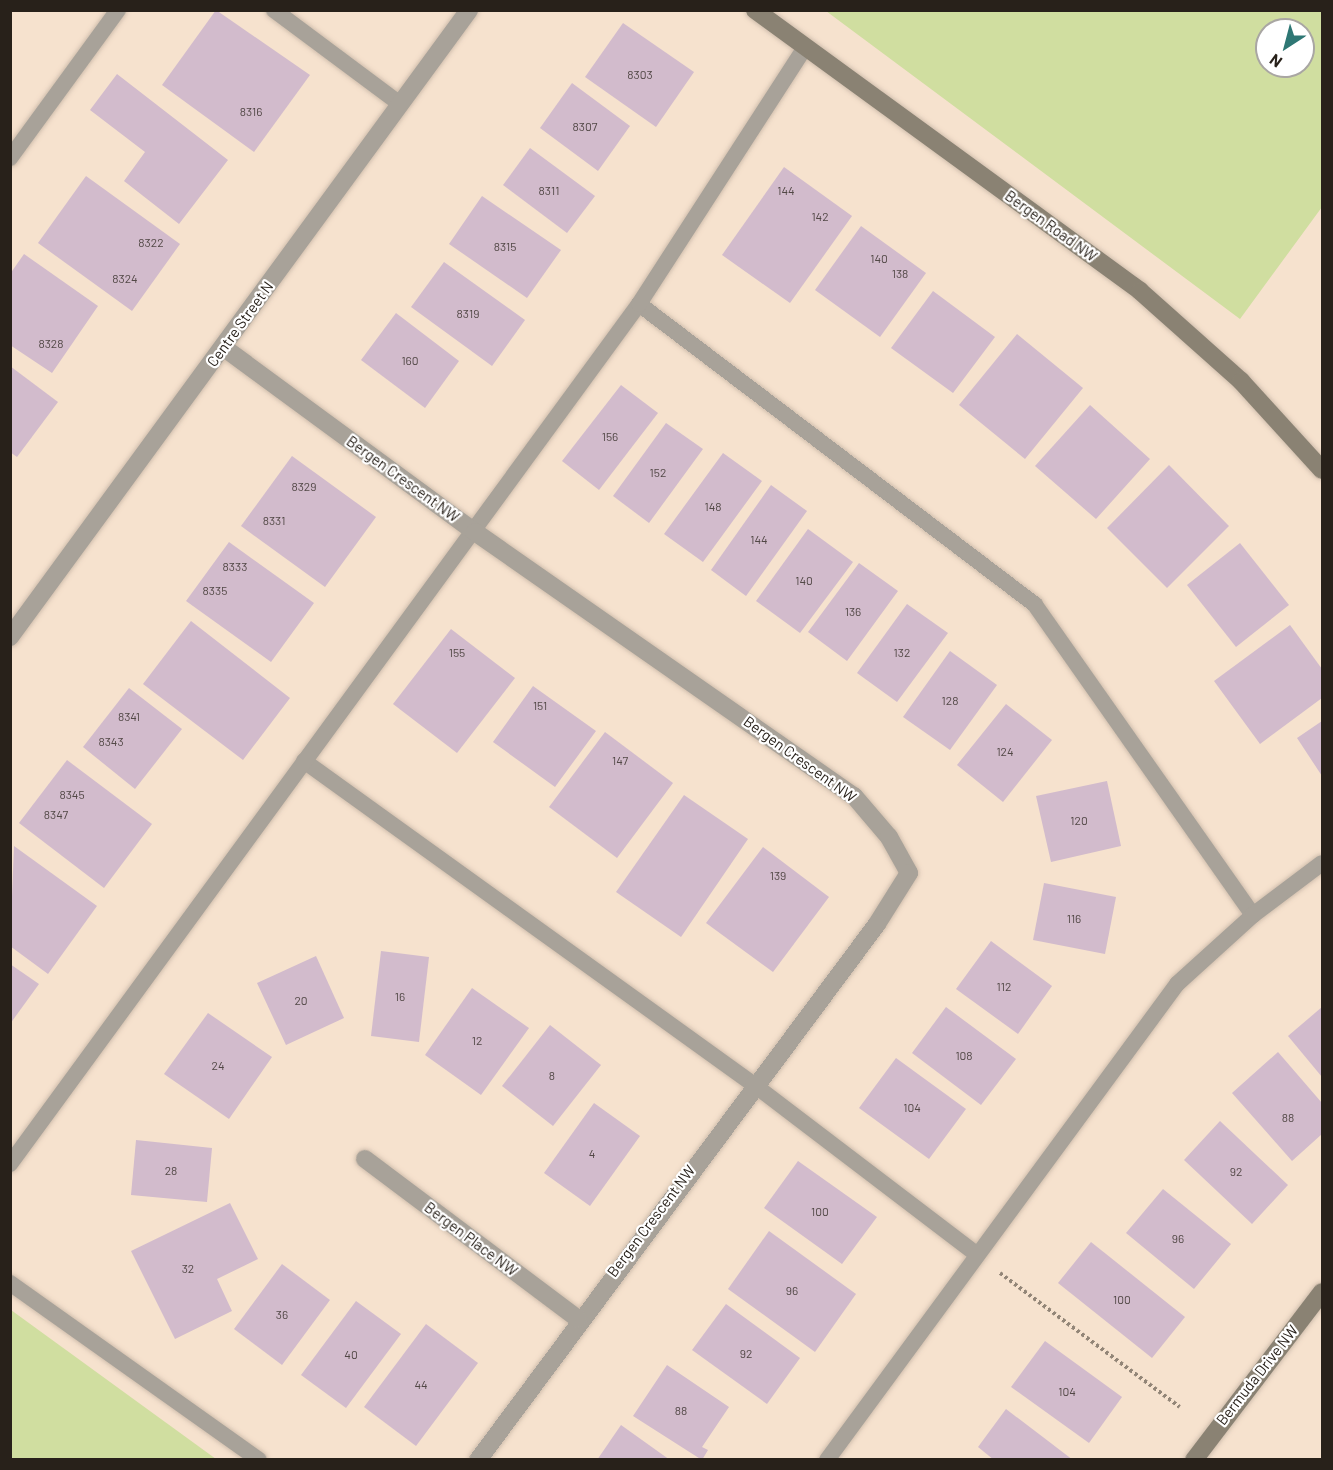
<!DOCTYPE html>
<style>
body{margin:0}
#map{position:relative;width:1333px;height:1470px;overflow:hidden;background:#f6e2ce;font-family:Barlow,sans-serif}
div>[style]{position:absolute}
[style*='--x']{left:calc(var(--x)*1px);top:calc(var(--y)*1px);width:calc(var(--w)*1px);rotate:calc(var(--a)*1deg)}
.green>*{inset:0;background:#d0dea0}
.building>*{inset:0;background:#d2bbcc}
.path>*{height:4px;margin-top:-2px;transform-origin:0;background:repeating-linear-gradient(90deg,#928577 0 3px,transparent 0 6px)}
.roads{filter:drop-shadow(0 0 2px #d1bfae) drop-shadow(0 0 2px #d1bfae)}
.lane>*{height:16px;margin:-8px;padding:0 8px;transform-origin:8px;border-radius:8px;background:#a8a299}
.street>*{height:18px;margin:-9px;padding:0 9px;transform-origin:9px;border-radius:9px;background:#a8a299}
.secondary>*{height:18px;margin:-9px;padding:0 9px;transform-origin:9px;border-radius:9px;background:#8a8273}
span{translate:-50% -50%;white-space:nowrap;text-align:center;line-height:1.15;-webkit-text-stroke:4.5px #fff;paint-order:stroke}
.number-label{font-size:12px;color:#524846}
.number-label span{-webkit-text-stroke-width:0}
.street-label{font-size:15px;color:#28211a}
.frame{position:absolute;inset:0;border:12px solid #28211a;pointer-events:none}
.north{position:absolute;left:1255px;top:18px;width:60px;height:60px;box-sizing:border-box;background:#fff;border:2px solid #a9a6a3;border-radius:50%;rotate:216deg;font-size:16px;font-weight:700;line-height:24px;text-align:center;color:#28211a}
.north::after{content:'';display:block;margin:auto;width:21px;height:27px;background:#2e7774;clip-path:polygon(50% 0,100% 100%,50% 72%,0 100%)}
</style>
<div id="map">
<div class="green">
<div style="clip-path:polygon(evenodd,826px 11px,1322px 11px,1322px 207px,1240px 319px,826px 11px,1267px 30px,1303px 30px,1303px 66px,1267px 66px,1267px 30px)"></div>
<div style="clip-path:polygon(11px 1310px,216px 1459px,11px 1459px)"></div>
</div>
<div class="building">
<div style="clip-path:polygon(216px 10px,310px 75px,254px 152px,162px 85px)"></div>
<div style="clip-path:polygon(623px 23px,694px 72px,656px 127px,585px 77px)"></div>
<div style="clip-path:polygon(117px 74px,228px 160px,179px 224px,124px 181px,145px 152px,90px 110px)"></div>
<div style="clip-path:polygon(572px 83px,630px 126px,598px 171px,540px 128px)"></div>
<div style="clip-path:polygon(530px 148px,595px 196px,567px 233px,503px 185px)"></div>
<div style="clip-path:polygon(784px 167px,852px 216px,790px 303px,722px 255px)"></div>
<div style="clip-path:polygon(86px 176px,180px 244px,132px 311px,38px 243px)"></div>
<div style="clip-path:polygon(482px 196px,561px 250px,527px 298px,449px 244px)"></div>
<div style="clip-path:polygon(861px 226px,926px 273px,880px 337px,815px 290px)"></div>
<div style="clip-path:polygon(24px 254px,98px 306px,52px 373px,10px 345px,10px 274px)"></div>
<div style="clip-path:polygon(444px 262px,525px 320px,492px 366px,411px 307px)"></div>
<div style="clip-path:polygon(933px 291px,995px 337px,953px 393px,891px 348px)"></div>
<div style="clip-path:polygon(396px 313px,459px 361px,425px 408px,361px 360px)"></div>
<div style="clip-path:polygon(1017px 334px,1083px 388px,1025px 459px,959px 405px)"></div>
<div style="clip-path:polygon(10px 366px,58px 402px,17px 457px,10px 452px)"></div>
<div style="clip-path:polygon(621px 385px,658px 413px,599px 490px,562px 461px)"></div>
<div style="clip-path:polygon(1090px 405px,1150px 459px,1096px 519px,1035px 466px)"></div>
<div style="clip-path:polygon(666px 423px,703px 449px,649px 523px,613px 496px)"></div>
<div style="clip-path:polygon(723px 453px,762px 481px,703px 562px,664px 534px)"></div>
<div style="clip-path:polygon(292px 456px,376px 517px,325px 587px,241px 526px)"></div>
<div style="clip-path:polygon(1169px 465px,1229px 526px,1167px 588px,1107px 528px)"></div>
<div style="clip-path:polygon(771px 485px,807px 511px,746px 596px,711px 570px)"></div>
<div style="clip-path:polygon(808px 529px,853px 562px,800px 633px,756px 601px)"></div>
<div style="clip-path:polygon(229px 542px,314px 603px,271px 662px,186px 601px)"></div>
<div style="clip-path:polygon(1240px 543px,1289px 605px,1236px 647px,1187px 585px)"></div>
<div style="clip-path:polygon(859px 563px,898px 591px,847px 661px,808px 632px)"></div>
<div style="clip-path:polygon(907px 604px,948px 633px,897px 702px,857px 673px)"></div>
<div style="clip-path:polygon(191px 621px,290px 698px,243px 760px,143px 684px)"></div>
<div style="clip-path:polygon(1290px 625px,1322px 669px,1322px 698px,1260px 744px,1214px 681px)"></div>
<div style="clip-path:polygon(451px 629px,515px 678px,457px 753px,393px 704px)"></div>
<div style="clip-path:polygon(950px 651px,997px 685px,950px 750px,903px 717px)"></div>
<div style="clip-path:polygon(533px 686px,596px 731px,555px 787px,493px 742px)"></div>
<div style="clip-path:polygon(129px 688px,182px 729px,135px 789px,83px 747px)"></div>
<div style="clip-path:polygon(1006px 704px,1052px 740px,1003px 802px,957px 765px)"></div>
<div style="clip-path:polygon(1322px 721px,1322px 776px,1297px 738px)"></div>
<div style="clip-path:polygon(605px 732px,673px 783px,617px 858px,549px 807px)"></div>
<div style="clip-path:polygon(67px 760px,152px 824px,104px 888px,19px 823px)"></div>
<div style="clip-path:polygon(1107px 781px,1121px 846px,1051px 862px,1036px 796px)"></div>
<div style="clip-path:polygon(684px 795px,748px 839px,681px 937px,616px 892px)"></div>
<div style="clip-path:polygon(14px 846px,97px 906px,48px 974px,10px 946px)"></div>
<div style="clip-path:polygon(763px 847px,829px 897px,773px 972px,706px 923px)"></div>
<div style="clip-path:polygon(1044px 883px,1116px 897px,1105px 954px,1033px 940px)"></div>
<div style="clip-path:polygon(991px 941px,1052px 986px,1018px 1034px,956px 989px)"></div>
<div style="clip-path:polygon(381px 951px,429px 957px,419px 1042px,371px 1036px)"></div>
<div style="clip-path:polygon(316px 956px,344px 1018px,286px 1045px,257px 983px)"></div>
<div style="clip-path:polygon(10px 964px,39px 984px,10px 1024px)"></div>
<div style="clip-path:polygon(472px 988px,529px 1028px,481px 1095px,425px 1055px)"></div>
<div style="clip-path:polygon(946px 1007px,1016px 1059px,981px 1105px,912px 1053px)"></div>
<div style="clip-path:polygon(1322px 1007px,1322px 1077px,1288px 1036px)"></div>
<div style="clip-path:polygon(208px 1013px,272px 1057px,229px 1119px,164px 1074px)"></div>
<div style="clip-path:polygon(550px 1025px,601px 1065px,553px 1126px,502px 1086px)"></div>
<div style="clip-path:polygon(1278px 1052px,1322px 1103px,1322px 1134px,1292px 1161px,1232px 1093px)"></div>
<div style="clip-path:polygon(896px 1058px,966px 1109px,929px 1159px,859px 1108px)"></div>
<div style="clip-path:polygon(594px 1103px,640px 1136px,590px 1206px,544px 1173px)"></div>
<div style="clip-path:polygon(1220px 1121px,1288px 1185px,1252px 1224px,1184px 1160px)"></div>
<div style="clip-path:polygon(136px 1140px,212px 1148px,207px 1202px,131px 1195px)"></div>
<div style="clip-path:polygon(798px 1161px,877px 1217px,842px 1264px,764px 1208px)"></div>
<div style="clip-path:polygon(1163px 1189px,1231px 1244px,1194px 1289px,1126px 1233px)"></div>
<div style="clip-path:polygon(230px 1203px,258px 1259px,217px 1279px,232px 1311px,175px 1339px,131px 1251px)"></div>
<div style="clip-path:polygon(769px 1231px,856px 1294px,815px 1352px,728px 1289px)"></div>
<div style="clip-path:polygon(1091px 1242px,1185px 1317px,1152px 1358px,1058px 1283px)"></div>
<div style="clip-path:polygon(282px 1264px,330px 1300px,282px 1365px,234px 1329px)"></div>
<div style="clip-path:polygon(356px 1301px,401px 1334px,346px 1408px,301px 1375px)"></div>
<div style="clip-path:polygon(726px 1304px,800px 1358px,767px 1404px,692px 1350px)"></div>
<div style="clip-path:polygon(426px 1324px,478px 1363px,416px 1446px,364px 1407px)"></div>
<div style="clip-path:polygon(1045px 1341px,1122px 1397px,1089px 1443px,1011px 1387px)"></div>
<div style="clip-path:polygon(667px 1365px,729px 1407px,702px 1447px,708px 1450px,702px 1460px,633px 1416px)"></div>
<div style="clip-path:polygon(1006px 1409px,1073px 1460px,994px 1460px,978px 1447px)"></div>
<div style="clip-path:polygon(621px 1425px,670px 1460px,597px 1460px)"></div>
</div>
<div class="path">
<div style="--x:1000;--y:1273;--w:224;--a:36.7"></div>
</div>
<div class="roads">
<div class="lane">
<div style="--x:274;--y:10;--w:157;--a:36.7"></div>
<div style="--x:10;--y:158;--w:183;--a:-53.9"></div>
<div style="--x:639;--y:304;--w:497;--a:37.2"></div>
<div style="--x:1035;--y:605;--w:379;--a:54.9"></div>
<div style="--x:304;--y:761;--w:553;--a:35.73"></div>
<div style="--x:753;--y:1084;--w:280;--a:37.3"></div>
<div style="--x:10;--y:1164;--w:1065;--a:-53.82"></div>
<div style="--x:639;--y:304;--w:306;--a:-57.1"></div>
<div style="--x:10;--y:1283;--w:305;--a:35.4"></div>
<div style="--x:827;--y:1460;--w:591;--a:-53.67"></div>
<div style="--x:1177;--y:984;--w:103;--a:-42.2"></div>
<div style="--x:1253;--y:915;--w:86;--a:-37"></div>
</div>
<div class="street">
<div style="--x:223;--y:347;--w:313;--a:36.3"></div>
<div style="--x:475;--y:532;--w:462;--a:34.9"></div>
<div style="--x:854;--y:796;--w:54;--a:49.5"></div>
<div style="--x:889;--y:837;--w:41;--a:60.9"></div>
<div style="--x:909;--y:873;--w:60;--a:122.1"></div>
<div style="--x:877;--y:924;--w:668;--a:126.66"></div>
<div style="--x:10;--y:637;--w:777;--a:-53.79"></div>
<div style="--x:365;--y:1159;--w:266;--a:36.9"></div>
</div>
<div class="secondary">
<div style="--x:755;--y:10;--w:477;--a:36.1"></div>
<div style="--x:1140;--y:291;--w:135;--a:41.7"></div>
<div style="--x:1241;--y:381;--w:120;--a:47.7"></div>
<div style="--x:1194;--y:1460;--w:211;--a:-52.7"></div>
</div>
</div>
<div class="number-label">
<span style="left:640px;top:75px">8303</span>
<span style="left:251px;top:112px">8316</span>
<span style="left:585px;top:127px">8307</span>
<span style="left:549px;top:191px">8311</span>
<span style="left:786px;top:191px">144</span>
<span style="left:820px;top:217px">142</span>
<span style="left:151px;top:243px">8322</span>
<span style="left:505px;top:247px">8315</span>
<span style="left:879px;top:259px">140</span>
<span style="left:900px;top:274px">138</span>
<span style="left:125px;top:279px">8324</span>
<span style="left:468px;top:314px">8319</span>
<span style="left:51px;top:344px">8328</span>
<span style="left:410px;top:361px">160</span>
<span style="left:610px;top:437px">156</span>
<span style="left:658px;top:473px">152</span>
<span style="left:304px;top:487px">8329</span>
<span style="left:713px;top:507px">148</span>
<span style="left:274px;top:521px">8331</span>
<span style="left:759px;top:540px">144</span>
<span style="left:235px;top:567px">8333</span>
<span style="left:804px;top:581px">140</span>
<span style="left:215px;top:591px">8335</span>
<span style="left:853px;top:612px">136</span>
<span style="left:457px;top:653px">155</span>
<span style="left:902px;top:653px">132</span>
<span style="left:950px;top:701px">128</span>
<span style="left:540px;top:706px">151</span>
<span style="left:129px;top:717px">8341</span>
<span style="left:111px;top:742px">8343</span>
<span style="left:1005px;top:752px">124</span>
<span style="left:620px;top:761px">147</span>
<span style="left:72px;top:795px">8345</span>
<span style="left:56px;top:815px">8347</span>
<span style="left:1079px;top:821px">120</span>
<span style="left:778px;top:876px">139</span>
<span style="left:1074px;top:919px">116</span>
<span style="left:1004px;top:987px">112</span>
<span style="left:400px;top:997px">16</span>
<span style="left:301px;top:1001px">20</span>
<span style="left:477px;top:1041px">12</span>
<span style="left:964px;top:1056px">108</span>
<span style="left:218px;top:1066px">24</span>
<span style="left:552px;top:1076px">8</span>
<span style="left:912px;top:1108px">104</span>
<span style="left:1288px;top:1118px">88</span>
<span style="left:592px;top:1154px">4</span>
<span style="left:171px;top:1171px">28</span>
<span style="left:1236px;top:1172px">92</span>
<span style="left:820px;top:1212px">100</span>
<span style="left:1178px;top:1239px">96</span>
<span style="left:188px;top:1269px">32</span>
<span style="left:792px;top:1291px">96</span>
<span style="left:1122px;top:1300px">100</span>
<span style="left:282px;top:1315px">36</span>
<span style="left:746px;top:1354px">92</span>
<span style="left:351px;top:1355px">40</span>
<span style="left:421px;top:1385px">44</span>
<span style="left:1067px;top:1392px">104</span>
<span style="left:681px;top:1411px">88</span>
</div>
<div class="street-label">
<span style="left:1051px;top:226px;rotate:36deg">Bergen Road NW</span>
<span style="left:240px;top:324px;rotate:-54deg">Centre Street N</span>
<span style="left:403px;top:479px;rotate:36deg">Bergen Crescent NW</span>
<span style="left:800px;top:759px;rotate:36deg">Bergen Crescent NW</span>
<span style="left:651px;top:1221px;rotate:-53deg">Bergen Crescent NW</span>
<span style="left:471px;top:1239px;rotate:37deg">Bergen Place NW</span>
<span style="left:1257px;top:1375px;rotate:-52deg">Bermuda Drive NW</span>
</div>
<div class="frame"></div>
<div class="north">N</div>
</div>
